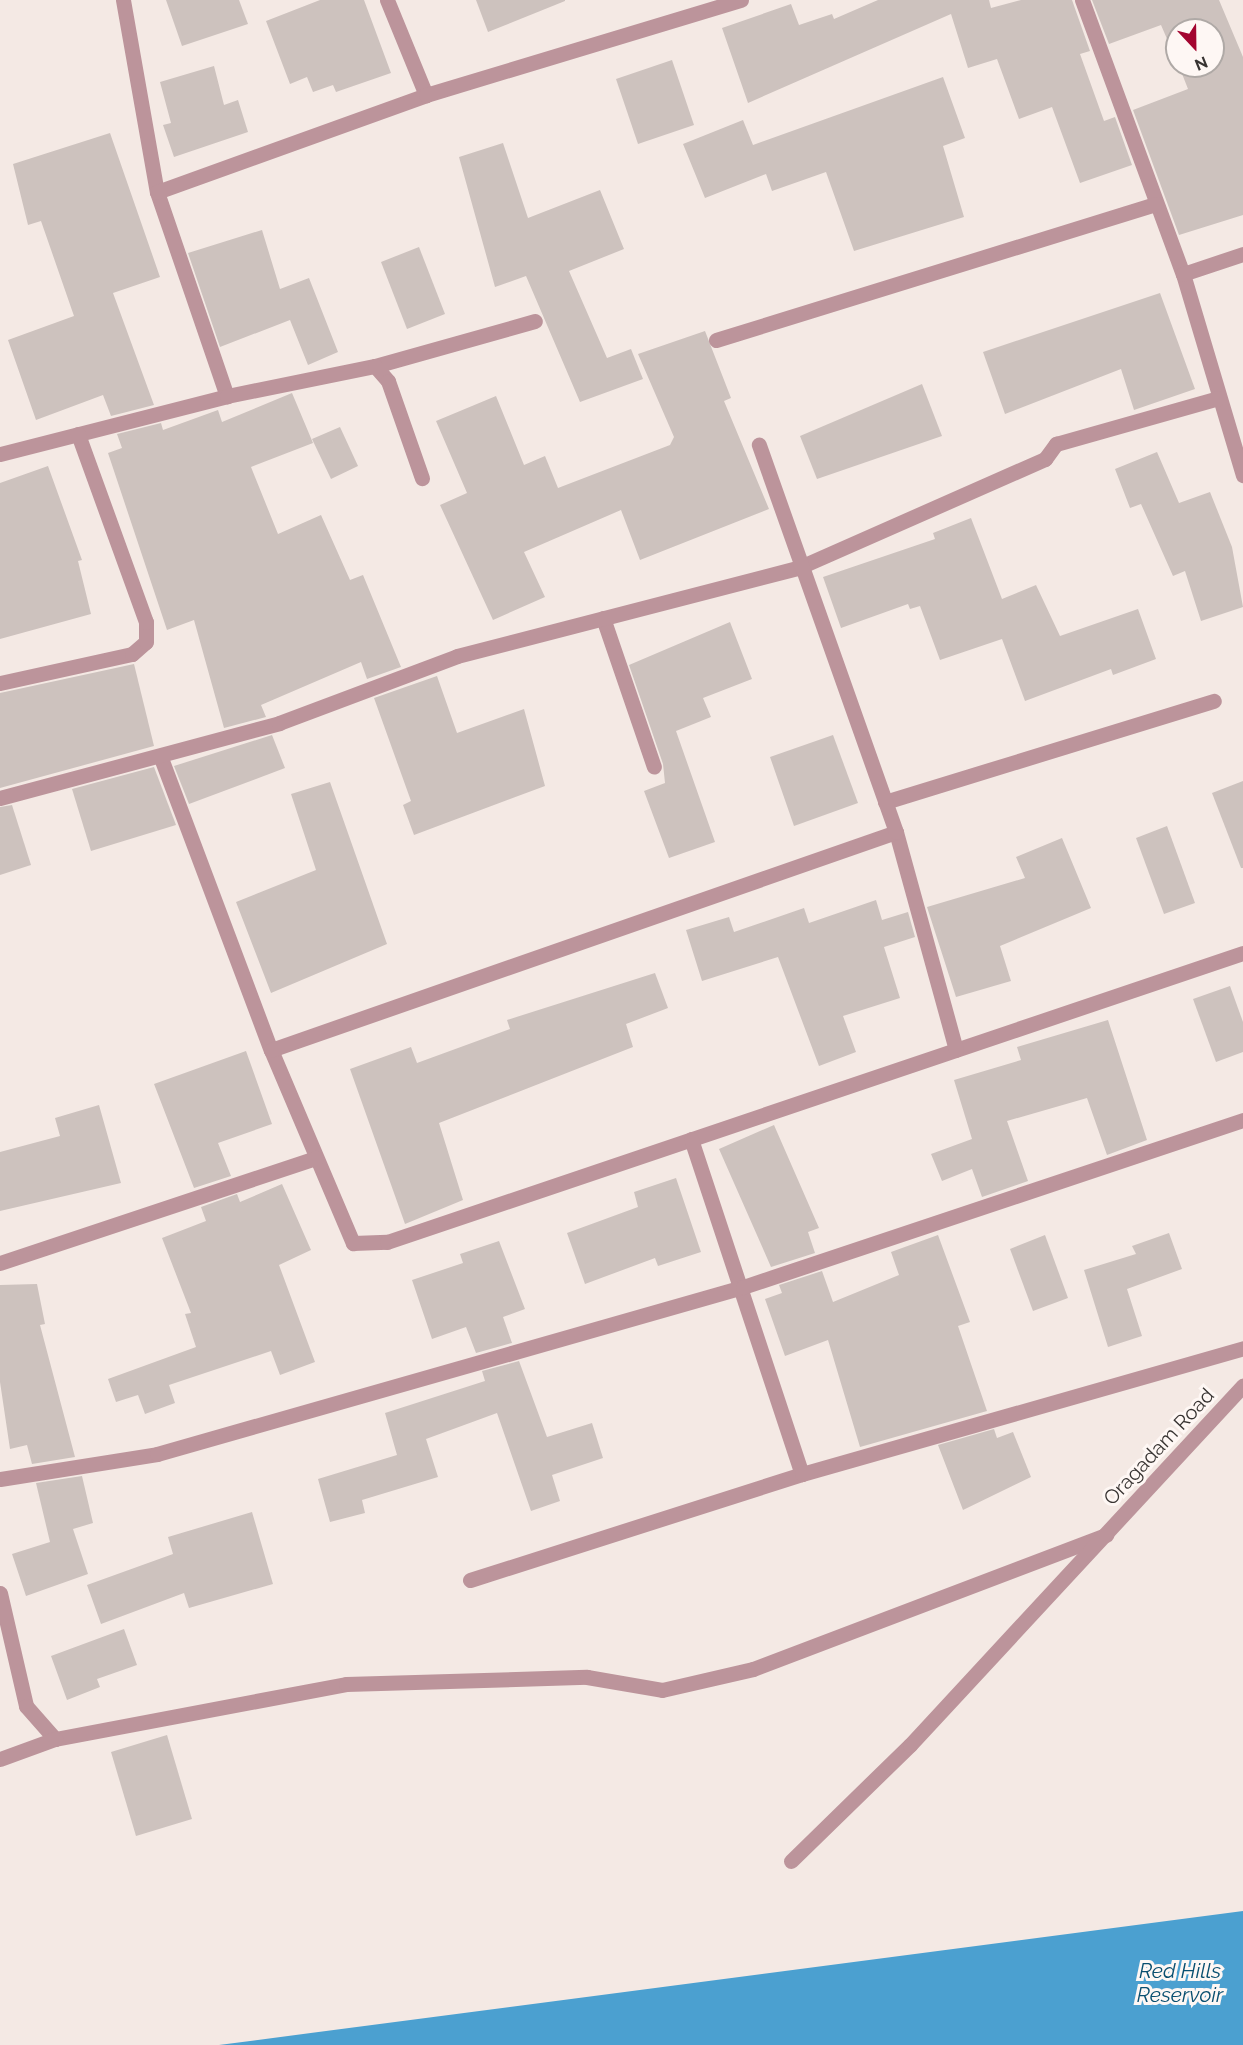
<!DOCTYPE html>
<style>
body{margin:0}
#map{position:relative;width:1243px;height:2045px;overflow:hidden;background:#f4e9e4;font-family:Raleway,sans-serif}
div>[style]{position:absolute}
[style*='--x']{left:calc(var(--x)*1px);top:calc(var(--y)*1px);width:calc(var(--w)*1px);rotate:calc(var(--a)*1deg)}
.water>*{inset:0;background:#4ba0d0}
.building>*{inset:0;background:#cdc2be}
.street>*{height:15px;margin:-7.5px;padding:0 7.5px;transform-origin:7.5px;border-radius:7.5px;background:#bc949b}
span{translate:-50% -50%;white-space:nowrap;text-align:center;line-height:1.15;-webkit-text-stroke:6px #fef7f4;paint-order:stroke}
.street-label{font-size:20px;color:#383432}
.water-label{font-size:21px;color:#094f70;font-style:italic}
.north{position:absolute;left:1165px;top:18px;width:60px;height:60px;box-sizing:border-box;background:#fef7f4;border:2px solid #afa9a6;border-radius:50%;rotate:158deg;font-size:16px;font-weight:700;line-height:24px;text-align:center;color:#383432}
.north::after{content:'';display:block;margin:auto;width:21px;height:27px;background:#a30530;clip-path:polygon(50% 0,100% 100%,50% 72%,0 100%)}
</style>
<div id="map">
<div class="water">
<div style="clip-path:polygon(1243px 1911px,1243px 2045px,219px 2045px)"></div>
</div>
<div class="building">
<div style="clip-path:polygon(166px 0,239px 0,248px 24px,182px 46px)"></div>
<div style="clip-path:polygon(320px 0,364px 0,391px 73px,336px 92px,333px 85px,313px 92px,307px 77px,290px 84px,266px 21px)"></div>
<div style="clip-path:polygon(476px 0,565px 0,565px 1px,488px 32px)"></div>
<div style="clip-path:polygon(878px 0,989px 0,991px 8px,1021px 0,1072px 0,1090px 51px,1080px 54px,1104px 121px,1115px 117px,1132px 165px,1080px 183px,1052px 107px,1019px 119px,997px 59px,968px 68px,951px 14px,748px 103px,722px 28px,791px 4px,799px 25px,832px 14px,834px 19px)"></div>
<div style="clip-path:polygon(1092px 0,1219px 0,1243px 57px,1243px 215px,1179px 235px,1133px 110px,1188px 89px,1179px 66px,1213px 66px,1213px 30px,1177px 30px,1177px 62px,1161px 25px,1109px 44px)"></div>
<div style="clip-path:polygon(672px 60px,694px 125px,638px 144px,616px 79px)"></div>
<div style="clip-path:polygon(214px 66px,224px 105px,238px 100px,248px 132px,174px 157px,163px 125px,171px 123px,160px 82px)"></div>
<div style="clip-path:polygon(943px 77px,965px 138px,943px 146px,964px 217px,854px 251px,826px 172px,772px 191px,766px 174px,705px 198px,683px 144px,743px 120px,753px 145px)"></div>
<div style="clip-path:polygon(110px 133px,160px 277px,113px 293px,154px 405px,111px 416px,103px 395px,36px 420px,8px 340px,74px 316px,41px 221px,28px 225px,13px 164px)"></div>
<div style="clip-path:polygon(503px 143px,528px 218px,600px 190px,624px 249px,569px 271px,607px 358px,631px 349px,643px 379px,580px 402px,526px 276px,495px 287px,459px 157px)"></div>
<div style="clip-path:polygon(262px 230px,280px 289px,309px 278px,338px 352px,308px 365px,290px 320px,220px 347px,188px 253px)"></div>
<div style="clip-path:polygon(419px 247px,445px 314px,407px 329px,381px 262px)"></div>
<div style="clip-path:polygon(1160px 293px,1195px 389px,1134px 410px,1121px 369px,1005px 414px,983px 352px)"></div>
<div style="clip-path:polygon(705px 331px,731px 398px,724px 401px,769px 509px,640px 560px,621px 510px,524px 552px,545px 597px,493px 620px,440px 505px,467px 493px,436px 421px,496px 396px,524px 465px,545px 456px,558px 488px,670px 445px,674px 437px,638px 354px)"></div>
<div style="clip-path:polygon(922px 384px,942px 436px,817px 479px,800px 436px)"></div>
<div style="clip-path:polygon(292px 393px,313px 443px,251px 467px,278px 534px,321px 515px,350px 580px,363px 575px,401px 667px,367px 679px,361px 662px,261px 705px,266px 717px,224px 728px,194px 620px,167px 630px,108px 453px,122px 448px,117px 434px,161px 423px,163px 430px,218px 410px,222px 422px)"></div>
<div style="clip-path:polygon(340px 427px,358px 466px,331px 479px,312px 439px)"></div>
<div style="clip-path:polygon(1157px 452px,1179px 503px,1210px 492px,1232px 547px,1243px 607px,1201px 621px,1185px 571px,1173px 576px,1141px 504px,1130px 508px,1115px 469px)"></div>
<div style="clip-path:polygon(48px 466px,82px 560px,78px 561px,91px 614px,0 639px,0 483px)"></div>
<div style="clip-path:polygon(971px 518px,1002px 599px,1036px 585px,1060px 636px,1138px 609px,1156px 659px,1113px 675px,1111px 669px,1025px 701px,1002px 639px,940px 660px,920px 606px,910px 609px,908px 604px,841px 628px,823px 577px,935px 539px,933px 533px)"></div>
<div style="clip-path:polygon(730px 622px,752px 679px,703px 698px,711px 717px,676px 731px,715px 842px,669px 858px,644px 791px,665px 783px,663px 764px,629px 665px)"></div>
<div style="clip-path:polygon(134px 664px,154px 746px,0 788px,0 693px)"></div>
<div style="clip-path:polygon(437px 676px,457px 733px,524px 709px,545px 786px,414px 835px,403px 805px,411px 801px,374px 698px)"></div>
<div style="clip-path:polygon(272px 735px,285px 768px,189px 804px,174px 766px)"></div>
<div style="clip-path:polygon(833px 735px,858px 803px,794px 826px,770px 757px)"></div>
<div style="clip-path:polygon(154px 767px,176px 825px,91px 851px,72px 789px)"></div>
<div style="clip-path:polygon(1243px 781px,1243px 868px,1241px 868px,1212px 793px)"></div>
<div style="clip-path:polygon(330px 782px,387px 944px,271px 993px,236px 902px,316px 870px,291px 794px)"></div>
<div style="clip-path:polygon(12px 805px,31px 865px,0 875px,0 807px)"></div>
<div style="clip-path:polygon(1167px 826px,1195px 903px,1164px 914px,1136px 838px)"></div>
<div style="clip-path:polygon(1062px 838px,1091px 908px,1000px 946px,1011px 981px,956px 997px,927px 907px,1025px 878px,1016px 857px)"></div>
<div style="clip-path:polygon(876px 900px,882px 920px,908px 912px,915px 937px,884px 947px,900px 998px,843px 1016px,856px 1052px,819px 1066px,778px 957px,702px 981px,686px 930px,729px 917px,734px 932px,804px 908px,809px 923px)"></div>
<div style="clip-path:polygon(655px 973px,668px 1008px,626px 1024px,633px 1047px,439px 1123px,463px 1200px,405px 1224px,350px 1069px,411px 1047px,417px 1063px,510px 1029px,507px 1020px)"></div>
<div style="clip-path:polygon(1230px 986px,1243px 1022px,1243px 1052px,1216px 1062px,1193px 999px)"></div>
<div style="clip-path:polygon(1108px 1020px,1147px 1140px,1107px 1155px,1087px 1098px,1007px 1121px,1028px 1181px,982px 1197px,972px 1169px,942px 1181px,931px 1154px,972px 1139px,954px 1080px,1021px 1060px,1017px 1047px)"></div>
<div style="clip-path:polygon(246px 1051px,272px 1124px,218px 1143px,231px 1176px,194px 1188px,154px 1084px)"></div>
<div style="clip-path:polygon(99px 1105px,121px 1183px,0 1211px,0 1152px,60px 1136px,55px 1118px)"></div>
<div style="clip-path:polygon(774px 1125px,819px 1228px,808px 1232px,815px 1253px,771px 1267px,719px 1149px)"></div>
<div style="clip-path:polygon(676px 1178px,701px 1252px,658px 1266px,655px 1258px,585px 1284px,567px 1233px,638px 1207px,634px 1192px)"></div>
<div style="clip-path:polygon(282px 1184px,311px 1250px,279px 1265px,315px 1362px,280px 1375px,271px 1351px,169px 1385px,175px 1403px,145px 1414px,138px 1395px,116px 1402px,108px 1379px,196px 1347px,185px 1314px,191px 1313px,162px 1238px,206px 1221px,201px 1207px,237px 1194px,240px 1202px)"></div>
<div style="clip-path:polygon(1169px 1233px,1182px 1269px,1127px 1289px,1142px 1336px,1108px 1347px,1084px 1270px,1136px 1254px,1132px 1246px)"></div>
<div style="clip-path:polygon(938px 1235px,970px 1322px,958px 1326px,987px 1411px,860px 1447px,828px 1340px,785px 1356px,765px 1299px,782px 1293px,779px 1285px,822px 1271px,833px 1302px,899px 1275px,891px 1252px)"></div>
<div style="clip-path:polygon(1045px 1235px,1068px 1298px,1033px 1311px,1010px 1249px)"></div>
<div style="clip-path:polygon(499px 1241px,525px 1309px,503px 1317px,512px 1343px,476px 1353px,466px 1327px,432px 1339px,412px 1280px,463px 1263px,460px 1254px)"></div>
<div style="clip-path:polygon(37px 1284px,45px 1324px,40px 1325px,75px 1457px,32px 1464px,27px 1445px,10px 1449px,0 1382px,0 1285px)"></div>
<div style="clip-path:polygon(519px 1361px,547px 1437px,592px 1423px,603px 1458px,552px 1475px,560px 1501px,531px 1511px,497px 1413px,426px 1439px,438px 1477px,362px 1500px,365px 1513px,330px 1522px,318px 1479px,397px 1455px,385px 1413px,485px 1381px,482px 1371px)"></div>
<div style="clip-path:polygon(994px 1429px,997px 1438px,1013px 1432px,1031px 1477px,963px 1510px,938px 1445px)"></div>
<div style="clip-path:polygon(82px 1476px,93px 1523px,73px 1529px,88px 1574px,26px 1596px,12px 1554px,50px 1542px,36px 1483px)"></div>
<div style="clip-path:polygon(252px 1512px,273px 1584px,189px 1608px,184px 1593px,101px 1624px,87px 1585px,173px 1554px,168px 1537px)"></div>
<div style="clip-path:polygon(124px 1629px,137px 1665px,97px 1679px,100px 1687px,67px 1700px,51px 1656px)"></div>
<div style="clip-path:polygon(167px 1735px,192px 1819px,136px 1836px,111px 1752px)"></div>
</div>
<div class="street">
<div style="--x:123;--y:0;--w:195;--a:80"></div>
<div style="--x:157;--y:192;--w:216;--a:71.1"></div>
<div style="--x:387;--y:0;--w:103;--a:67.7"></div>
<div style="--x:1082;--y:0;--w:292;--a:69.8"></div>
<div style="--x:1183;--y:274;--w:210;--a:73.4"></div>
<div style="--x:157;--y:192;--w:286;--a:-19.8"></div>
<div style="--x:426;--y:95;--w:329;--a:-16.8"></div>
<div style="--x:1183;--y:274;--w:63;--a:-18.4"></div>
<div style="--x:716;--y:340;--w:460;--a:-17.2"></div>
<div style="--x:375;--y:366;--w:166;--a:-15.7"></div>
<div style="--x:0;--y:454;--w:234;--a:-14.3"></div>
<div style="--x:227;--y:396;--w:151;--a:-11.5"></div>
<div style="--x:375;--y:366;--w:20;--a:49"></div>
<div style="--x:388;--y:381;--w:103;--a:70.7"></div>
<div style="--x:603;--y:618;--w:157;--a:71.1"></div>
<div style="--x:0;--y:683;--w:135;--a:-12.4"></div>
<div style="--x:132;--y:654;--w:18;--a:-41"></div>
<div style="--x:146;--y:642;--w:20;--a:-90"></div>
<div style="--x:146;--y:622;--w:200;--a:-109.9"></div>
<div style="--x:161;--y:758;--w:312;--a:69.4"></div>
<div style="--x:271;--y:1050;--w:210;--a:67"></div>
<div style="--x:353;--y:1243;--w:34;--a:-2"></div>
<div style="--x:387;--y:1242;--w:903;--a:-18.66"></div>
<div style="--x:0;--y:798;--w:289;--a:-15"></div>
<div style="--x:279;--y:723;--w:190;--a:-20.6"></div>
<div style="--x:457;--y:656;--w:354;--a:-14.5"></div>
<div style="--x:800;--y:567;--w:268;--a:-23.8"></div>
<div style="--x:1045;--y:459;--w:19;--a:-54"></div>
<div style="--x:1056;--y:444;--w:169;--a:-15.8"></div>
<div style="--x:885;--y:802;--w:344;--a:-17.1"></div>
<div style="--x:896;--y:832;--w:226;--a:74.6"></div>
<div style="--x:271;--y:1050;--w:662;--a:-19.23"></div>
<div style="--x:896;--y:832;--w:411;--a:-109.5"></div>
<div style="--x:691;--y:1139;--w:353;--a:71.7"></div>
<div style="--x:0;--y:1263;--w:333;--a:-18.4"></div>
<div style="--x:0;--y:1479;--w:159;--a:-9"></div>
<div style="--x:157;--y:1454;--w:609;--a:-15.91"></div>
<div style="--x:743;--y:1287;--w:527;--a:-18.47"></div>
<div style="--x:470;--y:1580;--w:349;--a:-17.7"></div>
<div style="--x:802;--y:1474;--w:459;--a:-15.9"></div>
<div style="--x:0;--y:1593;--w:116;--a:77"></div>
<div style="--x:26;--y:1706;--w:44;--a:48.7"></div>
<div style="--x:55;--y:1739;--w:296;--a:-10.7"></div>
<div style="--x:346;--y:1684;--w:241;--a:-1.7"></div>
<div style="--x:587;--y:1677;--w:76;--a:9.8"></div>
<div style="--x:662;--y:1690;--w:93;--a:-13"></div>
<div style="--x:753;--y:1669;--w:378;--a:-20.8"></div>
<div style="--x:0;--y:1759;--w:59;--a:-20"></div>
<div style="--x:791;--y:1861;--w:166;--a:-44.3"></div>
<div style="--x:910;--y:1745;--w:490;--a:-47.2"></div>
</div>
<div class="street-label">
<span style="left:1159px;top:1447px;rotate:-47deg">Oragadam Road</span>
</div>
<div class="water-label">
<span style="left:1180px;top:1983px">Red Hills<br>Reservoir</span>
</div>
<div class="north">N</div>
</div>
